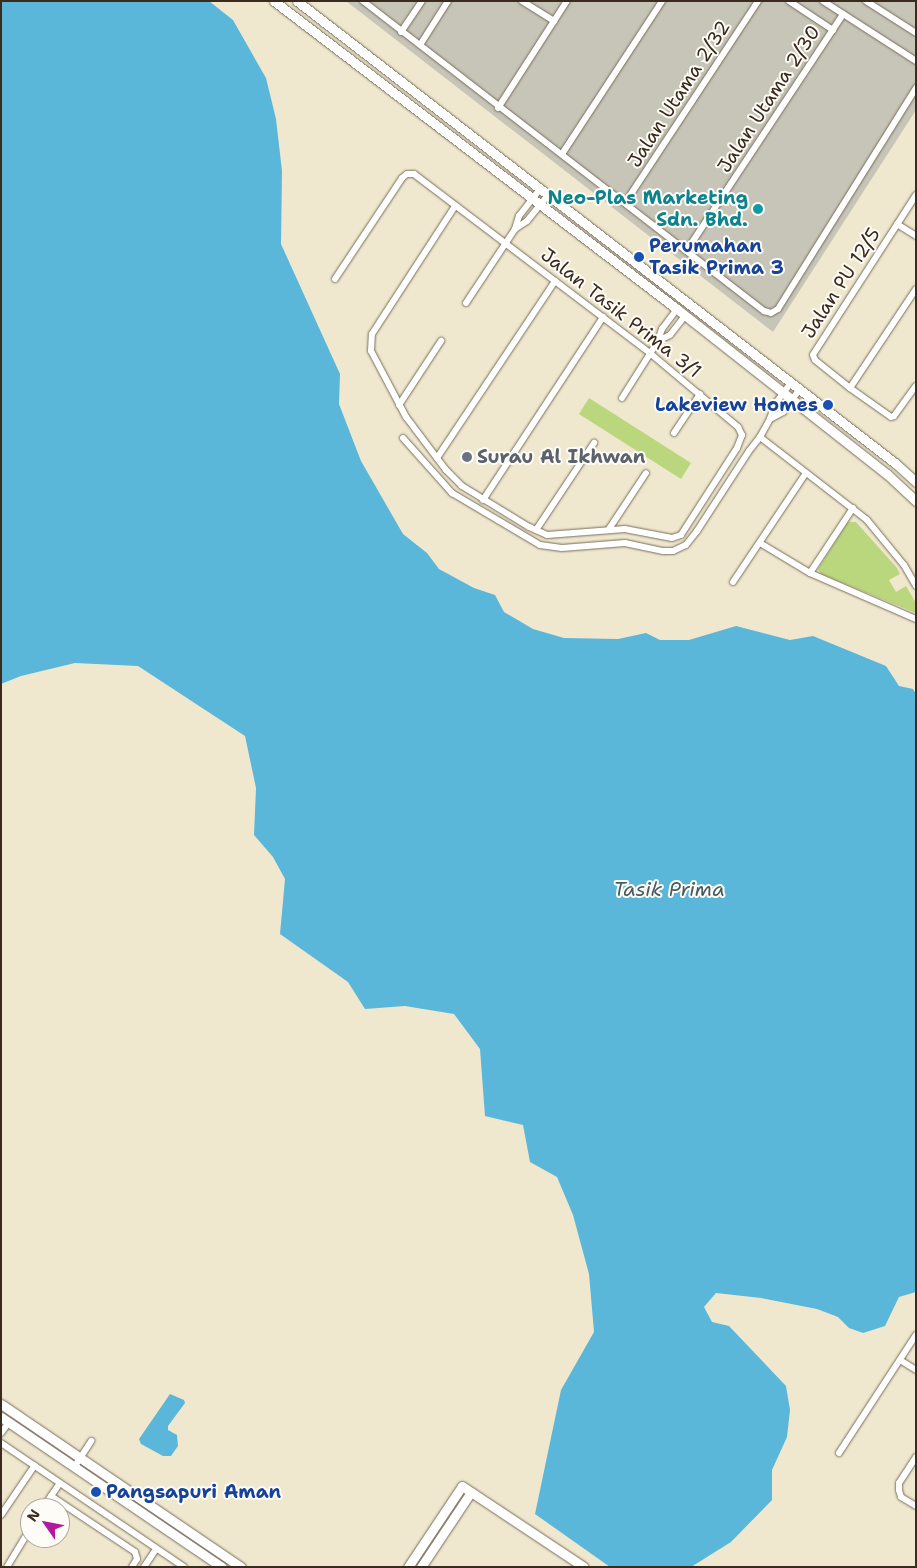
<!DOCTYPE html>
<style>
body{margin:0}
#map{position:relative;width:917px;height:1568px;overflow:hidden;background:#efe8ce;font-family:"Shantell Sans",sans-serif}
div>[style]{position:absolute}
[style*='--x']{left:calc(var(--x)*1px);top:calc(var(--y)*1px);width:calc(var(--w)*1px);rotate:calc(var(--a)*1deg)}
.industrial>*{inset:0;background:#c7c5b8}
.green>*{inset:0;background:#bad77d}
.water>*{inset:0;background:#5bb7d9}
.roads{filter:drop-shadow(0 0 1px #7a6c5c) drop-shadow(0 0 1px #7a6c5c)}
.minor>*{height:6px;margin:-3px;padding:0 3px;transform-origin:3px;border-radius:3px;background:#fff}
.secondary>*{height:9px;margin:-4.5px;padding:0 4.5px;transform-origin:4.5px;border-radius:4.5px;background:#fff}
.dots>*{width:14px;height:14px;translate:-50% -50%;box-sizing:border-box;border:2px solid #fdfcf7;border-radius:50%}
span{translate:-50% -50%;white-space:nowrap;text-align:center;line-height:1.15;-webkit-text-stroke:4px #fdfcf7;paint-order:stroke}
.street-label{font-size:19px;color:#3b2a1e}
.culture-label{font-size:19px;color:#0d838f;font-weight:700}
.right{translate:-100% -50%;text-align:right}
.transit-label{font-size:19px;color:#164399;font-weight:700}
.left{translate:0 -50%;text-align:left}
.worship-label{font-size:19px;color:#5b616d;font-weight:700}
.water-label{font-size:20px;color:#465b5f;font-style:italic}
.frame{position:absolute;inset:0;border:2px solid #3b2a1e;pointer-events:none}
.north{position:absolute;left:20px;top:1498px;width:50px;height:50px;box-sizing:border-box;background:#fdfcf7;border:1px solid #afa8a0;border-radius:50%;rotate:303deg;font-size:14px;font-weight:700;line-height:20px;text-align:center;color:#3b2a1e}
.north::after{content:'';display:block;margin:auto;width:18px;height:22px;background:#b5179e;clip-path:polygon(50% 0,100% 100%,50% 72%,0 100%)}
</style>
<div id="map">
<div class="industrial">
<div style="clip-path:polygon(346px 1px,916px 1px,916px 110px,773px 332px)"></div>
</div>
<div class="green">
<div style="clip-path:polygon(589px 398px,691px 463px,681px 479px,579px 414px)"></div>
<div style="clip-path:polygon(848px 522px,856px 522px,897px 568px,900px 574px,889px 580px,896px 592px,906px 586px,916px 603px,916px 613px,821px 574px,818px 569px)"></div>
</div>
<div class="water">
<div style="clip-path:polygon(1px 1px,209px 1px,233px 20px,266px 78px,276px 119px,282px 171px,281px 244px,340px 374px,339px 404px,361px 461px,403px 534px,427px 553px,439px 569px,474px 588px,495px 595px,504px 612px,533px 629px,564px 638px,618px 639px,646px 633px,660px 640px,689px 640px,736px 626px,790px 640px,813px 636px,886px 666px,899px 686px,913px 689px,916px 694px,916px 1292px,899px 1297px,885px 1326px,863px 1333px,849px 1328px,838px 1317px,817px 1309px,761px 1298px,716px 1293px,704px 1307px,712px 1322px,729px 1326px,786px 1386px,790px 1410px,787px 1437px,772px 1470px,772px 1500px,731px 1542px,691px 1567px,610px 1567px,535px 1514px,561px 1390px,594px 1332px,589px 1274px,573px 1215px,557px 1177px,530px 1162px,523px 1125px,485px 1116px,480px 1049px,454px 1014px,405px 1006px,365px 1009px,348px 982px,280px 934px,285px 879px,273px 857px,254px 835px,256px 788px,245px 736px,138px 666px,75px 663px,21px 676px,1px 684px)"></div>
<div style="clip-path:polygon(170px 1394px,184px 1400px,185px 1403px,168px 1426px,168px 1430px,177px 1435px,178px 1446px,171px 1456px,163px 1456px,141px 1444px,139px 1439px)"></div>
</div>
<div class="roads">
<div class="minor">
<div style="--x:363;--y:1;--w:507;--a:37.71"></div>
<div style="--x:764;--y:311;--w:7;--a:16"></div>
<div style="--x:771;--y:313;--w:8;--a:-30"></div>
<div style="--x:778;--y:309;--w:261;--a:-58"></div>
<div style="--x:522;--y:1;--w:38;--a:32"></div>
<div style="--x:789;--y:1;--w:53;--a:33.4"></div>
<div style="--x:823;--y:1;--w:111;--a:32.8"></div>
<div style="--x:866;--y:1;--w:59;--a:32.6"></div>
<div style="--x:401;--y:32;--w:37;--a:-56"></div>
<div style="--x:420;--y:45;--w:52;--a:-57.5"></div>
<div style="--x:498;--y:108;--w:127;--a:-57.2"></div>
<div style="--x:562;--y:154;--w:183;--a:-56.8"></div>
<div style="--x:916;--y:195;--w:190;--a:122.8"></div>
<div style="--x:813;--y:355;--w:5;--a:68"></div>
<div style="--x:815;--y:360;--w:45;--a:38.7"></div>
<div style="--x:850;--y:388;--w:50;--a:35.3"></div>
<div style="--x:891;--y:417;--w:3;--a:-18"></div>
<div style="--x:894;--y:416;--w:37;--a:-54"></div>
<div style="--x:625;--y:203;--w:242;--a:-56.6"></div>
<div style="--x:897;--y:224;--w:22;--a:32"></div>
<div style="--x:515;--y:229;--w:14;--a:-34"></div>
<div style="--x:527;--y:221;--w:33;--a:-51"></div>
<div style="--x:687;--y:250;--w:283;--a:-56.5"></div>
<div style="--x:335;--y:279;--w:121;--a:-56.4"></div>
<div style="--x:402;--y:178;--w:6;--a:-39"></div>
<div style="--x:407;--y:174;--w:7;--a:0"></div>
<div style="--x:414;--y:174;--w:298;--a:37.2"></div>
<div style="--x:651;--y:354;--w:114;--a:40"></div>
<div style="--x:738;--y:427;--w:9;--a:63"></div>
<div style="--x:742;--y:435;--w:14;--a:111"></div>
<div style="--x:737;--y:448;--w:103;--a:122.8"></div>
<div style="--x:681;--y:535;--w:9;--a:162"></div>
<div style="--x:672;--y:538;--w:48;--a:-169.2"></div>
<div style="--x:625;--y:529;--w:78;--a:175.6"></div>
<div style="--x:547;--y:535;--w:20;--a:-156"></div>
<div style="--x:529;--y:527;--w:79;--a:-148.5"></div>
<div style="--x:462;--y:486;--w:23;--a:-135"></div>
<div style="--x:446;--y:470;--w:66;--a:-127"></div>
<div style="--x:406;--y:417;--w:75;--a:-117.9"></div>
<div style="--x:371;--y:351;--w:17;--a:-87"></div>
<div style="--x:372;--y:334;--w:153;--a:-57"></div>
<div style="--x:466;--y:303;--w:89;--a:-56.5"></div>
<div style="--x:515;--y:229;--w:14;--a:-73"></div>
<div style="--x:519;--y:216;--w:34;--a:-52"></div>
<div style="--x:658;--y:341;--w:13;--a:-27"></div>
<div style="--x:670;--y:335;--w:24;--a:-52"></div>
<div style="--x:850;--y:388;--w:119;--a:-56.3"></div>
<div style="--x:622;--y:398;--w:67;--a:-57.7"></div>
<div style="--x:658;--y:341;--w:13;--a:-72"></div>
<div style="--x:662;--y:329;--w:25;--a:-53"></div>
<div style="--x:399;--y:405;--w:77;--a:-56.7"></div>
<div style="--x:770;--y:419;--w:15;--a:-28"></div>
<div style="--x:783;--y:412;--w:27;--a:-54"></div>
<div style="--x:674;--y:433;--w:47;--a:-56.3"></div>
<div style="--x:760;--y:437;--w:135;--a:37.8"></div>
<div style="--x:867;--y:520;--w:58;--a:50.6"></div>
<div style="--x:904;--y:565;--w:24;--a:60"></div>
<div style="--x:403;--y:438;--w:74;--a:48.3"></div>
<div style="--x:452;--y:493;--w:102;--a:30.6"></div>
<div style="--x:540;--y:545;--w:22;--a:8"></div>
<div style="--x:562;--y:548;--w:63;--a:-4.5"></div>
<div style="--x:625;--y:543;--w:39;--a:12"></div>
<div style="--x:663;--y:551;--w:10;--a:0"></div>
<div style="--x:673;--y:551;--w:14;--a:-25"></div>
<div style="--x:686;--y:545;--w:18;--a:-52"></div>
<div style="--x:697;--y:531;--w:95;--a:-57"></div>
<div style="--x:749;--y:451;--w:18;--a:-52"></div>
<div style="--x:760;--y:437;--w:21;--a:-61"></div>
<div style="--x:770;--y:419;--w:16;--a:-72"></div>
<div style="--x:775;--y:404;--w:25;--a:-53"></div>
<div style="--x:437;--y:458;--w:213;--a:-56.3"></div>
<div style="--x:483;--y:500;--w:219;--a:-56.7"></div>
<div style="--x:609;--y:529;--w:67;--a:-56.5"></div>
<div style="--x:536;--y:530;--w:105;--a:-56.3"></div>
<div style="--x:760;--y:543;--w:58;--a:31"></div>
<div style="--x:810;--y:573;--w:116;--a:23.5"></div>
<div style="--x:810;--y:573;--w:78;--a:-56.5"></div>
<div style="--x:733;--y:582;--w:131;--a:-56.2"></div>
<div style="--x:900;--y:1360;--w:19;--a:32"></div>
<div style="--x:1;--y:1433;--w:14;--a:-54"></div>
<div style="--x:1;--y:1443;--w:221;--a:34.1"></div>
<div style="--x:839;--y:1453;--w:141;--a:-56.9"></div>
<div style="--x:916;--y:1457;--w:31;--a:123"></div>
<div style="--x:899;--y:1483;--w:7;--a:90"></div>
<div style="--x:899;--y:1490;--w:7;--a:74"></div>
<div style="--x:901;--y:1497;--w:17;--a:31"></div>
<div style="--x:75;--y:1466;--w:30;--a:-57"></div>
<div style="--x:51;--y:1496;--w:101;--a:33.7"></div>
<div style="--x:135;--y:1552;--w:7;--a:74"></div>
<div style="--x:137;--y:1559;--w:9;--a:122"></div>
<div style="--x:43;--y:1508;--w:30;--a:-56"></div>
<div style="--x:1;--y:1515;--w:60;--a:-55.8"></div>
<div style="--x:7;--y:1567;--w:44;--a:-58.8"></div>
<div style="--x:144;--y:1567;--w:22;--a:-56"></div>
</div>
<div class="secondary">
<div style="--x:274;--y:1;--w:507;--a:37.39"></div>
<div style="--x:677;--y:309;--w:267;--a:38.2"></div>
<div style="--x:887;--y:474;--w:40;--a:43"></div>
<div style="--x:297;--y:1;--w:756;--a:37.69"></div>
<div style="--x:895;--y:463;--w:28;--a:42"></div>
<div style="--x:1;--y:1404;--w:290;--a:34.2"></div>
<div style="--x:1;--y:1417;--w:267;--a:34.2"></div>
<div style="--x:408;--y:1567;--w:97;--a:-56.3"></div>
<div style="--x:462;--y:1486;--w:146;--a:33.6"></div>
<div style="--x:421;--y:1567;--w:90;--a:-56.3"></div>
</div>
</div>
<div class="dots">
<div style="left:758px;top:209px;background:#0f9aa8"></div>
<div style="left:639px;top:257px;background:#1a4fb4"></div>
<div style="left:828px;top:405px;background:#1a4fb4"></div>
<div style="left:467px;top:457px;background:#6b7280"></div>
<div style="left:96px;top:1492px;background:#1a4fb4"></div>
</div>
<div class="street-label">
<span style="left:679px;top:94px;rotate:-57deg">Jalan Utama 2/32</span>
<span style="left:769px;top:99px;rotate:-57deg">Jalan Utama 2/30</span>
<span style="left:841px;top:283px;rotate:-57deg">Jalan PU 12/5</span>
<span style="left:621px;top:313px;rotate:38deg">Jalan Tasik Prima 3/1</span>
</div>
<div class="culture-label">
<span class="right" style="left:748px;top:209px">Neo-Plas Marketing<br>Sdn. Bhd.</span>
</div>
<div class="transit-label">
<span class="left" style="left:649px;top:257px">Perumahan<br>Tasik Prima 3</span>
<span class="right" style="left:818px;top:405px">Lakeview Homes</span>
<span class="left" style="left:106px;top:1492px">Pangsapuri Aman</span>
</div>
<div class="worship-label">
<span class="left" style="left:477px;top:457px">Surau Al Ikhwan</span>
</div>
<div class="water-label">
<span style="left:669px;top:889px">Tasik Prima</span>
</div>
<div class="frame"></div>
<div class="north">N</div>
</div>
